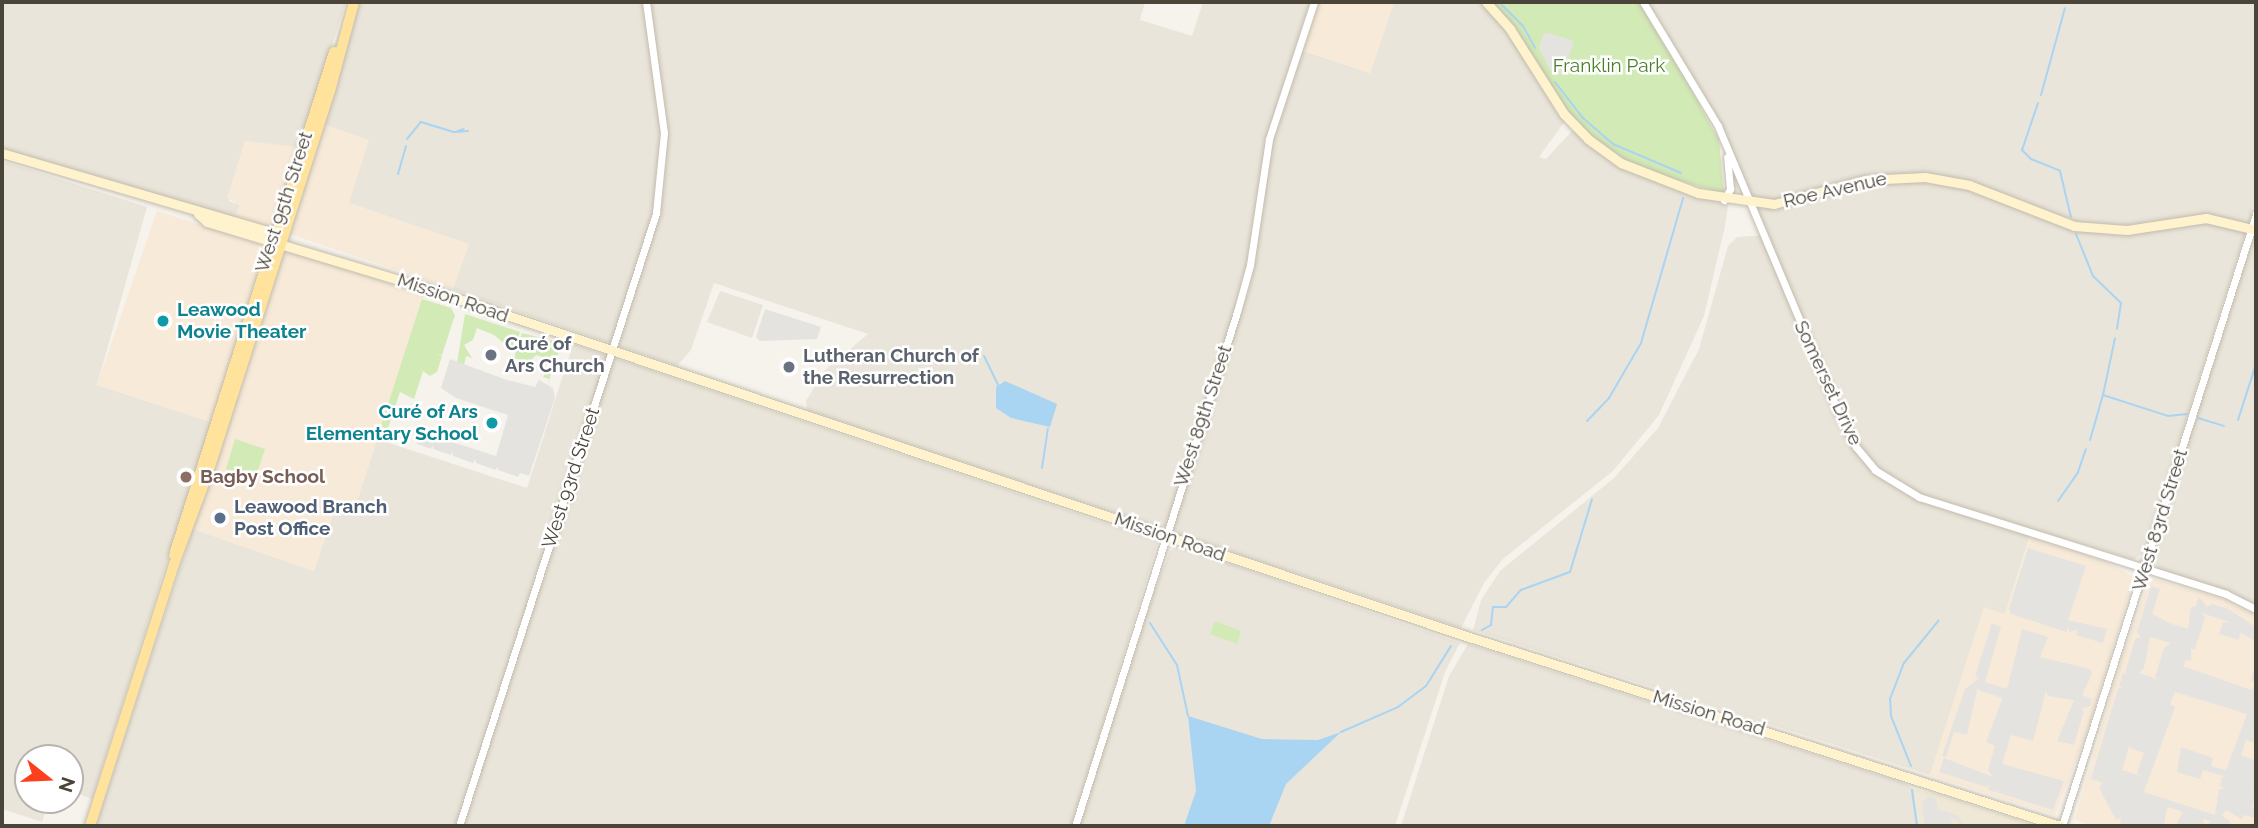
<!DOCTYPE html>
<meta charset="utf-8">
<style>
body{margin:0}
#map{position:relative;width:2258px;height:828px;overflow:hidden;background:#f6f3ec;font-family:Raleway,sans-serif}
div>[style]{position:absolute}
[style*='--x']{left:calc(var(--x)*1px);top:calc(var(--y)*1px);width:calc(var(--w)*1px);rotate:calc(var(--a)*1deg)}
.residential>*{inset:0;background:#eae5da}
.commercial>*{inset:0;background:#f7ead8}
.education>*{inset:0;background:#efe8d6}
.green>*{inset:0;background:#d2eab5}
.parking>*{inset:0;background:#e5e3e0}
.water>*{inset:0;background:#a9d4f2}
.stream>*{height:2px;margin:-1px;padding:0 1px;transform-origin:1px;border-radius:1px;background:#a9d4f2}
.roads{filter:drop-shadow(0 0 2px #c2bbae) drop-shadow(0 0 2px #c2bbae)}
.tertiary>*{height:7px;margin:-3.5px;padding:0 3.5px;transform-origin:3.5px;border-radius:3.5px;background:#fff}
.secondary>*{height:9px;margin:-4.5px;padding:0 4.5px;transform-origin:4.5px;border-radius:4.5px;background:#fff3cd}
.primary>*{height:10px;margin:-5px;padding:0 5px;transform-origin:5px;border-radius:5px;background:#ffe39c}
.dots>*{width:19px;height:19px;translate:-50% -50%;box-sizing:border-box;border:4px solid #fff;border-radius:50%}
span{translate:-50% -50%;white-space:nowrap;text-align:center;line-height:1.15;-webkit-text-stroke:5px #fff;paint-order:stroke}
.park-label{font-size:19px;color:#4a7f2a}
.street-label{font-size:19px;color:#4b4439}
.culture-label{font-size:19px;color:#0d838f;font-weight:700}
.left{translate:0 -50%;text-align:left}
.right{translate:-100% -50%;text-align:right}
.worship-label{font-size:19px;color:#5b616d;font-weight:700}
.education-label{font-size:19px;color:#785e54;font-weight:700}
.service-label{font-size:19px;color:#4e5e75;font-weight:700}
.frame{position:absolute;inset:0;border:4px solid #4b4439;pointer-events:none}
.north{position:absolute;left:14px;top:744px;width:70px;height:70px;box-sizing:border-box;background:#fff;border:2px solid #b7b4b0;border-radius:50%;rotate:108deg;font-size:19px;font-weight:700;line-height:28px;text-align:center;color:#4b4439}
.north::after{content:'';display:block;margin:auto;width:24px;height:32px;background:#fc3f1d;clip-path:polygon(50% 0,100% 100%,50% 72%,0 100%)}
</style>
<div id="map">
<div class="residential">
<div style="clip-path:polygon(2px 2px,346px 2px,301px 140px,294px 148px,245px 141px,229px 201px,240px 205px,235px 218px,2px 149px)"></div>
<div style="clip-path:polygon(359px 2px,1145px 2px,1140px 20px,1192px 36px,1203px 2px,1310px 2px,1295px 48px,1370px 73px,1394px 2px,1495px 2px,1491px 6px,1502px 24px,1565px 121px,1539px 157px,1546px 159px,1573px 130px,1631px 171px,1728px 206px,1725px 226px,1704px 316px,1659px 415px,1613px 471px,1503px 559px,1484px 583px,1461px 628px,807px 410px,806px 401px,824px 371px,868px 334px,714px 283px,691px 350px,677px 366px,453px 289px,468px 244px,349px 203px,323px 124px)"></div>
<div style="clip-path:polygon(1648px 2px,2256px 2px,2256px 200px,2144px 552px,2134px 560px,2032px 529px,2005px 614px,1984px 608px,1930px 775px,1473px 630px,1481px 600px,1500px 571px,1614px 478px,1658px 428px,1699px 349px,1728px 246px,1737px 237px,1767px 235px,1715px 114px)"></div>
<div style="clip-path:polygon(2px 161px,147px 207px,97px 385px,211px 422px,92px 799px,70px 791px,70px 758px,28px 758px,28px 800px,49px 800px,42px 822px,2px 809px)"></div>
<div style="clip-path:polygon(2256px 230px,2256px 604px,2159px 570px,2155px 562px,2169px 502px)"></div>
<div style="clip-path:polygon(720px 291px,763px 305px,752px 338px,707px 322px)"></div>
<div style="clip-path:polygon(573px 344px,1158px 541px,1072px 826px,96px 826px,193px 529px,314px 571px,335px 508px,353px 513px,377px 439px,527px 488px)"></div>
<div style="clip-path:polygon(1177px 546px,1460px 643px,1445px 672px,1395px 826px,1079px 826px,1155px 589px,1170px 551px)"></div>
<div style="clip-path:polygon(1468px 644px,1903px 783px,1914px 789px,1919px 826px,1401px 826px,1449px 676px)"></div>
</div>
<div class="commercial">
<div style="clip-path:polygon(1317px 2px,1394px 2px,1370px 73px,1302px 50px)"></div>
<div style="clip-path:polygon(323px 124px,369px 140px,349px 203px,469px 244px,453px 289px,290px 234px)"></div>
<div style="clip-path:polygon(245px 141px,291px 146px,297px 151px,271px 228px,235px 218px,240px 205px,227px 198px)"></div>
<div style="clip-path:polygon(157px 211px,266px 246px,211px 422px,97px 385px)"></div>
<div style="clip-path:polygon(287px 250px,424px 295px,353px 514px,335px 509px,314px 571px,193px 529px,281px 254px)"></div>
<div style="clip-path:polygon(2030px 537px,2107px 562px,2134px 577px,2090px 724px,2055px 815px,1930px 775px,1984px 607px,2005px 614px)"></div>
<div style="clip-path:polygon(2154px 579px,2226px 600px,2256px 616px,2256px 826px,2090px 826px,2075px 819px,2120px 665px,2147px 587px)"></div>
</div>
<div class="education">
<div style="clip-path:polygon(1914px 789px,1944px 796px,2037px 826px,1919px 826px)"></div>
</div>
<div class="green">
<div style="clip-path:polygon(1495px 2px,1643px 2px,1719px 140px,1724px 194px,1621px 163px,1572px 123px,1491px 6px)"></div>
<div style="clip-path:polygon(422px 299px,451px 308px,455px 315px,442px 355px,437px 354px,442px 356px,437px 372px,430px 376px,423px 371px,414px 399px,400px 392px,386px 434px,379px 432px)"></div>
<div style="clip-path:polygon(465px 314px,520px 332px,514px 352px,494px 335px,477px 328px,473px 340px,464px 345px,472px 358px,466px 356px,464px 365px,457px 363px)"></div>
<div style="clip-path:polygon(522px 333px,562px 343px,547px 386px,549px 379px,543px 377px,551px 363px,546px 358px,536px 355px,528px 363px,514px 358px)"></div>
<div style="clip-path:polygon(235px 439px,265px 449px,255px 479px,226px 469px)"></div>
<div style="clip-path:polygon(1215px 621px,1241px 631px,1237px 644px,1210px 634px)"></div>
</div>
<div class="parking">
<div style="clip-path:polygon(1549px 33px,1574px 41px,1563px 74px,1551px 71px,1539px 48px,1543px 34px)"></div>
<div style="clip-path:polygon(765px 309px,821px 327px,817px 339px,760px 341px,756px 337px)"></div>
<div style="clip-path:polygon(450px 359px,507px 380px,535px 387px,539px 380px,553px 388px,555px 398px,529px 476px,520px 473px,518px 477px,498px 470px,498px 467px,496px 470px,476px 463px,476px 459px,473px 463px,453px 456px,453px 452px,451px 455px,433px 449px,433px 445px,431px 449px,417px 444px,421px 432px,496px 456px,508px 415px,456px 398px,441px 388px)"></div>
<div style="clip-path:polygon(2028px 548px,2086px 566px,2068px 620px,2107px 629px,2103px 643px,2076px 635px,2077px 630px,2069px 632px,2069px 627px,2066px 632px,2011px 614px,2009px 609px)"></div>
<div style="clip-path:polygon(evenodd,2151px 586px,2160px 589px,2152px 614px,2169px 623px,2188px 629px,2191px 607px,2195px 607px,2199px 597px,2207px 607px,2212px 604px,2228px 609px,2256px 627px,2256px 642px,2241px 633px,2238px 640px,2219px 634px,2223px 622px,2232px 623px,2202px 613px,2205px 617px,2195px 649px,2191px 649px,2191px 661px,2186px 660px,2183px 666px,2251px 690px,2256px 684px,2251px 680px,2256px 664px,2256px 726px,2252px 729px,2256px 730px,2256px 743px,2246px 740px,2241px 755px,2256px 761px,2256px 790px,2250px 789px,2256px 791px,2252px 809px,2256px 804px,2256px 818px,2244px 815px,2242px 819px,2226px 810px,2222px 816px,2231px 822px,2229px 826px,2205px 826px,2211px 821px,2203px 819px,2204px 826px,2175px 826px,2183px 812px,2167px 807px,2164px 826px,2120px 826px,2121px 818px,2116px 820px,2099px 788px,2103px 783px,2091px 779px,2118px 688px,2123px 688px,2119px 686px,2123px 673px,2128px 675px,2125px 673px,2135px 639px,2141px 637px,2137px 632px,2151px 586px,2150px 637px,2171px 643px,2164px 648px,2155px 677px,2159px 680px,2139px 673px,2144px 668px,2150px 637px,2151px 586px,2175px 692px,2247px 714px,2226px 770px,2211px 766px,2213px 758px,2181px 747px,2177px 772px,2200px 779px,2203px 770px,2227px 777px,2222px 777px,2220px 786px,2224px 788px,2219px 789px,2215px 815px,2144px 792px,2175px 707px,2170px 704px,2175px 692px,2151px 586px,2130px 744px,2130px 748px,2144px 753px,2137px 773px,2141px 776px,2122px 770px,2130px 744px)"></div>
<div style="clip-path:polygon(1992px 623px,2001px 627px,1985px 682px,2007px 689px,2022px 629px,2048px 637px,2040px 657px,2090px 669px,2092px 674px,2082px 695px,2092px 699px,2090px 706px,2081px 709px,2084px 711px,2074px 745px,2057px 741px,2074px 700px,2048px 696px,2046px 691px,2033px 741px,2011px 735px,2002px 764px,2064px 781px,2053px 810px,1996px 792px,1997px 788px,1995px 792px,1988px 790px,1989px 784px,1986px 787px,1939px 772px,1944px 758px,1993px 777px,1988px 770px,1995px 746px,1986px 742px,2004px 694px,2002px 698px,1978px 690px,1978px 686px,1967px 735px,1954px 732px,1946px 757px,1942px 756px,1965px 689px,1979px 678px,1975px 676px)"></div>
<div style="clip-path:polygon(1928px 796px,1936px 799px,1938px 810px,1958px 815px,1965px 826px,1950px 817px,1953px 826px,1925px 826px,1922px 803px)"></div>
</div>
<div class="water">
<div style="clip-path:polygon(1005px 381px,1057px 404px,1050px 427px,1011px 418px,996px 408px,996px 387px)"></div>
<div style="clip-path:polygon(1188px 716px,1262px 739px,1318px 740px,1341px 732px,1286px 784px,1269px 826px,1184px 826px,1196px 791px)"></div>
</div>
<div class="stream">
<div style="--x:1502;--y:5;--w:30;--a:45"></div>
<div style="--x:1523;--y:26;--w:25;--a:61"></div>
<div style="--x:1555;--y:82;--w:46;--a:52.1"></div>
<div style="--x:1583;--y:118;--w:40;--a:41"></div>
<div style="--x:1613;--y:144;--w:74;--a:23.1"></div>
<div style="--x:2041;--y:95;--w:90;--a:-74.6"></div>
<div style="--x:2038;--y:103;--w:50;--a:108.8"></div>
<div style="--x:2022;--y:150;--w:13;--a:45"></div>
<div style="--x:2031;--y:159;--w:31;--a:22"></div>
<div style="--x:2060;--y:171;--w:47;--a:76.6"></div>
<div style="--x:458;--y:131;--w:6;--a:-18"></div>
<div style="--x:407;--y:139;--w:22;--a:-51"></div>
<div style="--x:421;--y:122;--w:34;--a:17"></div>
<div style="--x:454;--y:132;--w:14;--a:-4"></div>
<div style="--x:398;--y:174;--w:29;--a:-74"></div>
<div style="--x:2076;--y:234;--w:45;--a:68"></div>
<div style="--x:2093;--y:276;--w:39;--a:44"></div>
<div style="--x:2121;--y:303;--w:26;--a:99"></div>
<div style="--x:984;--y:356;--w:32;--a:64"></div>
<div style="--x:2103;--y:395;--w:58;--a:-78.1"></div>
<div style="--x:2198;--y:418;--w:27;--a:17"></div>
<div style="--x:2238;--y:420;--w:59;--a:-72.2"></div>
<div style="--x:1587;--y:421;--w:32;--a:-46"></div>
<div style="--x:1609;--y:398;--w:64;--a:-59.8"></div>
<div style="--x:1641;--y:343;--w:151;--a:-73.8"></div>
<div style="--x:2090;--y:440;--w:47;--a:-73.9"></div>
<div style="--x:2103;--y:395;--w:68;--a:17.9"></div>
<div style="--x:2168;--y:416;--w:19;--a:-6"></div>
<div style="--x:1042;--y:468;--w:40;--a:-81.5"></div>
<div style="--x:2058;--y:501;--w:35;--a:-55"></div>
<div style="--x:2078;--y:472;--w:24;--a:-71"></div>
<div style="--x:1150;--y:623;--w:50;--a:57.3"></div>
<div style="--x:1177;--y:665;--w:52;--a:77.8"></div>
<div style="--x:1482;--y:630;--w:10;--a:-29"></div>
<div style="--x:1491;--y:625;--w:18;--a:-84"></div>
<div style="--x:1493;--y:607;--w:13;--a:0"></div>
<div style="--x:1506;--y:607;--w:23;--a:-49"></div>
<div style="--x:1521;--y:590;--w:52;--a:-20.2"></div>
<div style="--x:1570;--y:572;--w:76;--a:-73.2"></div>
<div style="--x:1341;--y:732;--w:62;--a:-23.7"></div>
<div style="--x:1398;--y:707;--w:35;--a:-37"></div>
<div style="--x:1426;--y:686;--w:47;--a:-58"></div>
<div style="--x:1911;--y:766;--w:54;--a:-111.8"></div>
<div style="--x:1891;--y:716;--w:17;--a:-93"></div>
<div style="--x:1890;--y:699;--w:39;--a:-69"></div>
<div style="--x:1904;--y:663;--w:55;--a:-50.9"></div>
<div style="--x:1912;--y:790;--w:36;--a:82"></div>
</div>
<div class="roads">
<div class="tertiary">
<div style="--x:1643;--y:2;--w:145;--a:58.8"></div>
<div style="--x:1718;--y:126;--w:312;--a:67.2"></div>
<div style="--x:1839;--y:414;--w:37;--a:63"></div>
<div style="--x:1856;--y:447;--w:30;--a:50"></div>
<div style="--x:1875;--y:470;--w:52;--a:31.5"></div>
<div style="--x:1919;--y:497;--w:322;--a:17.5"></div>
<div style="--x:2226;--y:594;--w:34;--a:27"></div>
<div style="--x:1724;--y:200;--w:13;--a:-61"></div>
<div style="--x:1730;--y:189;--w:32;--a:-95"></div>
<div style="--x:459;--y:826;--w:644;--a:-72.18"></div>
<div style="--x:656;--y:213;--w:80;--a:-84.3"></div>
<div style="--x:664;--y:133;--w:132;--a:-97.8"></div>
<div style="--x:1075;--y:826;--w:539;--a:-72.51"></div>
<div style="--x:1237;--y:312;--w:49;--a:-74.5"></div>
<div style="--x:1250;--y:265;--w:127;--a:-81.4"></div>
<div style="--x:1269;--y:139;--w:144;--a:-71.8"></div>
<div style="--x:2062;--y:826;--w:642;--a:-72.41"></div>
</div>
<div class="secondary">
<div style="--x:1486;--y:2;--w:36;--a:48"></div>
<div style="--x:1510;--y:29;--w:101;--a:57.6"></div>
<div style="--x:1564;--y:114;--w:35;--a:46"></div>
<div style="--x:1588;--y:139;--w:41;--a:36"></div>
<div style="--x:1621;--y:163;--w:83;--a:21.3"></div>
<div style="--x:1698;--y:193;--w:77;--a:8.2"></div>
<div style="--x:1774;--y:204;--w:94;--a:-14.8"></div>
<div style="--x:1865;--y:180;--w:60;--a:-2.9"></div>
<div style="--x:1925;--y:177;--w:45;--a:10.3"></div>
<div style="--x:1969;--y:185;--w:113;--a:21.3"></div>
<div style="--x:2074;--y:226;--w:53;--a:4.3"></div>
<div style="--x:2127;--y:230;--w:80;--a:-8.6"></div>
<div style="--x:2206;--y:218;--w:51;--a:13.5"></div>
<div style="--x:2;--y:153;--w:283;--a:16.4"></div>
<div style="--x:273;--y:233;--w:8;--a:45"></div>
<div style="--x:198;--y:214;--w:12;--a:42"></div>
<div style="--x:207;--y:222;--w:232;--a:16.8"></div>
<div style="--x:429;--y:289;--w:1094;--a:18.5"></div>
<div style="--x:1466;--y:636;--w:624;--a:17.74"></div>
</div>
<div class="primary">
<div style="--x:174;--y:555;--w:528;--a:-72.35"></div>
<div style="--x:90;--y:826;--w:275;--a:-72.2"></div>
<div style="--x:174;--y:564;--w:97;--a:-69.5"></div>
<div style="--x:208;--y:473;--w:401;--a:-72.3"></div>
<div style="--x:330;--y:91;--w:92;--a:-74.9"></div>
</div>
</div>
<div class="dots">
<div style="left:163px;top:321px;background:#0f9aa8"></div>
<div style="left:491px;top:355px;background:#6b7280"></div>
<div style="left:789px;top:367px;background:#6b7280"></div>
<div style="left:492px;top:423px;background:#0f9aa8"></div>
<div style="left:186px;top:477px;background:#8d6e63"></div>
<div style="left:220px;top:518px;background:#5c6f8a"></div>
</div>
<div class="park-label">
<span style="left:1609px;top:66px">Franklin Park</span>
</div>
<div class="street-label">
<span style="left:1835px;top:190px;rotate:-13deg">Roe Avenue</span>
<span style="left:284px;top:202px;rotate:-72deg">West 95th Street</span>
<span style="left:453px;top:298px;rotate:19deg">Mission Road</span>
<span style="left:1828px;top:383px;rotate:65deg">Somerset Drive</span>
<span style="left:1203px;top:416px;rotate:-72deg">West 89th Street</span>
<span style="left:571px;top:478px;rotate:-72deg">West 93rd Street</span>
<span style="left:2160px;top:520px;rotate:-73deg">West 83rd Street</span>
<span style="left:1170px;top:537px;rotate:19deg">Mission Road</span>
<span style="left:1709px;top:713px;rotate:17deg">Mission Road</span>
</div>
<div class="culture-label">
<span class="left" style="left:177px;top:321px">Leawood<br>Movie Theater</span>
<span class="right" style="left:478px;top:423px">Curé of Ars<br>Elementary School</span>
</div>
<div class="worship-label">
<span class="left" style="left:505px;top:355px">Curé of<br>Ars Church</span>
<span class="left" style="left:803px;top:367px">Lutheran Church of<br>the Resurrection</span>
</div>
<div class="education-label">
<span class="left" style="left:200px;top:477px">Bagby School</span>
</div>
<div class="service-label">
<span class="left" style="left:234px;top:518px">Leawood Branch<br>Post Office</span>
</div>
<div class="frame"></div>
<div class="north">N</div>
</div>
